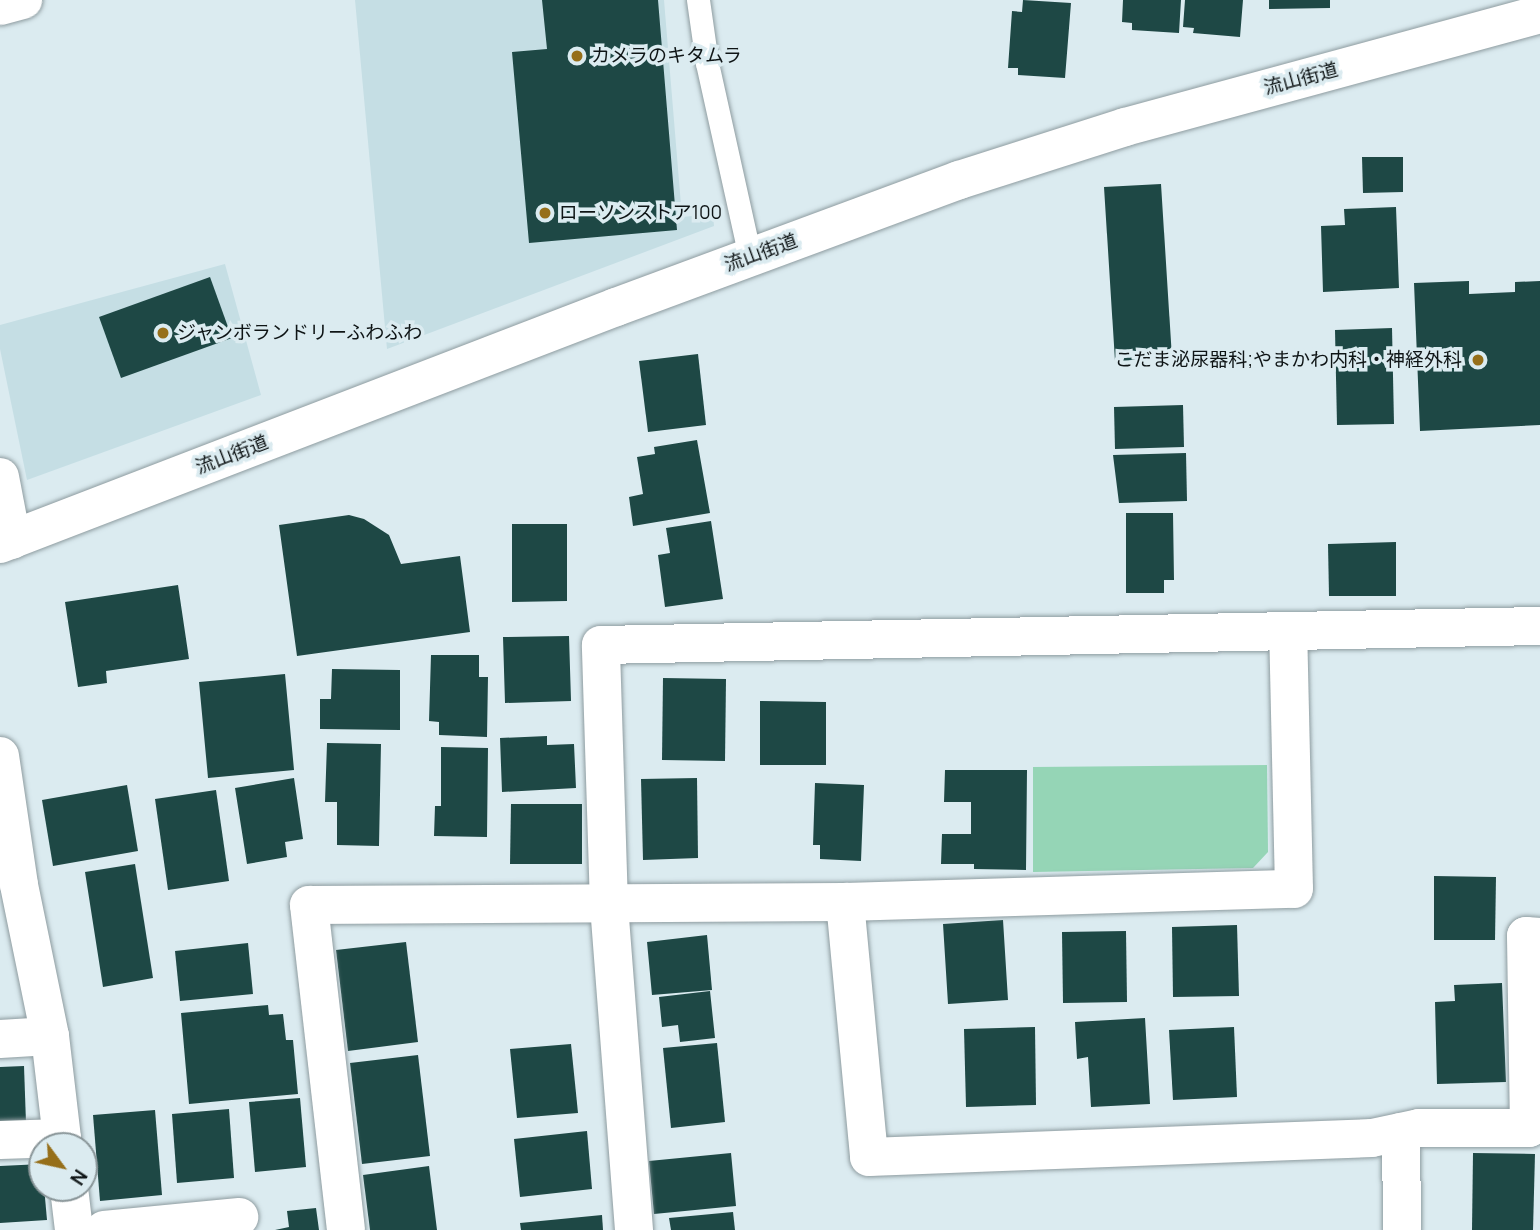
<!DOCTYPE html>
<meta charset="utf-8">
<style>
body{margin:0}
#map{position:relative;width:1540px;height:1230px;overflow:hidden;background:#dbebf0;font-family:Manrope,"Noto Sans JP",sans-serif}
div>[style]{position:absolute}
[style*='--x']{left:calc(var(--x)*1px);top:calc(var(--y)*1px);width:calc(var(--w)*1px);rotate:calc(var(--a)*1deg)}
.built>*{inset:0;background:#c5dee4}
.green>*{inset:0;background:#95d5b6}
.building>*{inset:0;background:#1e4845}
.roads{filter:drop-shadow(0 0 2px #8e9ca0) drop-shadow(0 0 2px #8e9ca0)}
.service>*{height:23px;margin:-11.5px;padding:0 11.5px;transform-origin:11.5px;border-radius:11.5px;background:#fff}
.minor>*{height:38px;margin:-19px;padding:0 19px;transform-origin:19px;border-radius:19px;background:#fff}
.tertiary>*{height:38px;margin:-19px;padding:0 19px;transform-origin:19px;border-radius:19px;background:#fff}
.dots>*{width:19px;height:19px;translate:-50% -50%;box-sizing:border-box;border:4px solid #dbebf0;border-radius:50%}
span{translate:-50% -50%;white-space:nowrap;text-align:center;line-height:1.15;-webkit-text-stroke:7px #dbebf0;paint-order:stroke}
.poi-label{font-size:19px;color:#0e1415}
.left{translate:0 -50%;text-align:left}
.right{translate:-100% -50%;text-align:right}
.street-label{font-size:19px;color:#0e1415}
.north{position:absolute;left:28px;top:1132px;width:70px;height:70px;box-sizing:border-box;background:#dbebf0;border:2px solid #899598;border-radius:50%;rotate:123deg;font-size:19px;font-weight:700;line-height:28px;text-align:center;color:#0e1415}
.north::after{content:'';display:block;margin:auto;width:24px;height:32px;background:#966f1a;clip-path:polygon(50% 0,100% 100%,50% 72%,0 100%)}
</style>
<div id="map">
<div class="built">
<div style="clip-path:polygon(355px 0,664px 0,682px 217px,713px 214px,714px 226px,387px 349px)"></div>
<div style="clip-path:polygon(225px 264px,261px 395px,27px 480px,0 349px,0 325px)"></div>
</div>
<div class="green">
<div style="clip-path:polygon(1267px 765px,1268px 852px,1253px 868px,1033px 872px,1033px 767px)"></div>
</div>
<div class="building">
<div style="clip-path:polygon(542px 0,658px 0,677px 230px,529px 243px,512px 52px,547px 49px)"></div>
<div style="clip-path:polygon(1023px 0,1071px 3px,1065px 78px,1018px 75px,1018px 68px,1008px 68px,1012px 11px,1022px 12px)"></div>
<div style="clip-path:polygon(1123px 0,1181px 0,1179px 33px,1132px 30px,1132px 23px,1122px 22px)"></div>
<div style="clip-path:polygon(1185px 0,1243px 0,1240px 37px,1193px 33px,1194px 28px,1183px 27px)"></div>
<div style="clip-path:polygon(1269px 0,1330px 0,1330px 8px,1269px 9px)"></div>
<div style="clip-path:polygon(1362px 157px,1403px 157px,1403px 192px,1363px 193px)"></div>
<div style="clip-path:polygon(1161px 184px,1172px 358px,1115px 361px,1104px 187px)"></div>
<div style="clip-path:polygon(1396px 207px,1399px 288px,1323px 292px,1321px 226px,1345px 225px,1344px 209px)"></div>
<div style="clip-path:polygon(210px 277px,232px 338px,121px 378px,99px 317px)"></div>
<div style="clip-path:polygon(1469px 281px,1469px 294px,1515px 292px,1515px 282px,1540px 281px,1540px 425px,1420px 431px,1414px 283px)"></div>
<div style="clip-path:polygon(1392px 328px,1394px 424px,1337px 425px,1335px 330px)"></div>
<div style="clip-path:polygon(698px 354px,706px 425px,648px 432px,639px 361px)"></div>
<div style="clip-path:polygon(1183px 405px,1184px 447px,1115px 449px,1114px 407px)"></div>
<div style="clip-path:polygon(697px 440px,710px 513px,633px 526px,629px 497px,643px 494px,637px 457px,655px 454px,654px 447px)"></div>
<div style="clip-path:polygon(1186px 453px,1187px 501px,1119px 503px,1113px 455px)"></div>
<div style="clip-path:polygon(1126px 513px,1173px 513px,1174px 580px,1164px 580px,1164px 593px,1126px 593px)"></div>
<div style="clip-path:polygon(349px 515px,364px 519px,389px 535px,401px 564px,460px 556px,470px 632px,297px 656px,279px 525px)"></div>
<div style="clip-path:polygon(711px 521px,723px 599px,665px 607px,658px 555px,670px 553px,666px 528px)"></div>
<div style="clip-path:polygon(512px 524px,567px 524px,567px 601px,512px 602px)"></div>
<div style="clip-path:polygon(1396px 542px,1396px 596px,1329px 596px,1328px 544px)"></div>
<div style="clip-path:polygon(178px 585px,189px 659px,106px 671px,107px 683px,78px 687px,65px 602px)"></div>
<div style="clip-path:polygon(569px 636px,571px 701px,505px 703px,503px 637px)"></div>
<div style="clip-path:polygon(431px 655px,479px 655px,479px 677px,488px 677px,487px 737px,439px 735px,439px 722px,429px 721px)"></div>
<div style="clip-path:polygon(332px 669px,400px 670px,400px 730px,320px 729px,320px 699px,331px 699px)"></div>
<div style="clip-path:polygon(285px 674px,294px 770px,208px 778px,199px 682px)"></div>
<div style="clip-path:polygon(663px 678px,726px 679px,725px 761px,662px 760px)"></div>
<div style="clip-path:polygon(760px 701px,826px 702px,826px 765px,760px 765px)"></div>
<div style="clip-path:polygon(547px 736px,547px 745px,574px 744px,576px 788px,502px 792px,500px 738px)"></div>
<div style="clip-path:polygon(327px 743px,381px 744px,379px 846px,337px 845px,337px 802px,325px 802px)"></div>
<div style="clip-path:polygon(441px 747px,488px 748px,487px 837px,434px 836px,435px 806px,441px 806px)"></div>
<div style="clip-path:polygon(945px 770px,1027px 770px,1026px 870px,974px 869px,974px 864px,941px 864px,942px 834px,971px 834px,971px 802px,944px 802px)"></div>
<div style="clip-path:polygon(294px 778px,303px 839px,285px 842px,287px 857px,247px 864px,235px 788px)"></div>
<div style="clip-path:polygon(697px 778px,698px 858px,643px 860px,641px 779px)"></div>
<div style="clip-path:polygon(815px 783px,864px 785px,861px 861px,820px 859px,820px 845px,813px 845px)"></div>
<div style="clip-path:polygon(127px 785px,138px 851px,53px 866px,42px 800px)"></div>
<div style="clip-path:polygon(216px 790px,229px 881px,168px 890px,155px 799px)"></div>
<div style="clip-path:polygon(511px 804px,582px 804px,582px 864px,510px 864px)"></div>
<div style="clip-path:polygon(135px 864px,153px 978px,103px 987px,85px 872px)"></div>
<div style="clip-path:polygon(1434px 876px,1496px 877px,1495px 940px,1434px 940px)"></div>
<div style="clip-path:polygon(1003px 920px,1008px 1000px,948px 1004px,943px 924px)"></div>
<div style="clip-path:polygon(1237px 925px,1239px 996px,1173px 997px,1172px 927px)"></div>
<div style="clip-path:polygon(1126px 931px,1127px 1002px,1063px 1003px,1062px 932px)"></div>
<div style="clip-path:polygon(707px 935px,712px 990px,652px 995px,647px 942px)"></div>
<div style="clip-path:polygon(406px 942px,418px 1042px,348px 1051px,336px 950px)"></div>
<div style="clip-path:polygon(248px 943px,253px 994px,180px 1001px,175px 951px)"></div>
<div style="clip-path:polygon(1502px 983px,1506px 1082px,1437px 1084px,1435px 1002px,1455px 1001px,1454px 985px)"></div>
<div style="clip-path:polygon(710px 991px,715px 1038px,680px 1042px,678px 1025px,662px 1027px,659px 997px)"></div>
<div style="clip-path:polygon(268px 1005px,269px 1015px,283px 1014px,286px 1040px,293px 1040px,298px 1094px,189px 1104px,181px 1013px)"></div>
<div style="clip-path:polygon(1145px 1018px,1150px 1104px,1091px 1107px,1088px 1057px,1077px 1059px,1075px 1022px)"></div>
<div style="clip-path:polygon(1035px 1027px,1036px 1105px,966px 1107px,964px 1029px)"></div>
<div style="clip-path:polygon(1234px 1027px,1237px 1097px,1173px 1100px,1169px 1030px)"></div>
<div style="clip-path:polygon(717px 1043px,725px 1122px,671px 1128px,663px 1048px)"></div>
<div style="clip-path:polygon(571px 1044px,578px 1113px,517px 1118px,510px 1049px)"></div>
<div style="clip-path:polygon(418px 1055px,430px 1156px,362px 1164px,350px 1063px)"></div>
<div style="clip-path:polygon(24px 1066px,26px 1123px,0 1124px,0 1067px)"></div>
<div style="clip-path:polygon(300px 1098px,306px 1167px,255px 1172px,249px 1102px)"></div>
<div style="clip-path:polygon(229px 1109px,234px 1178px,177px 1183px,172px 1114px)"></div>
<div style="clip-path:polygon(155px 1110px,162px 1195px,100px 1201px,93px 1115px)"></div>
<div style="clip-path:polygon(587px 1131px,592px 1189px,520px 1197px,514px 1139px)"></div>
<div style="clip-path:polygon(731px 1153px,736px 1206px,654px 1214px,649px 1161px)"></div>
<div style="clip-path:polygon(1473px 1153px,1535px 1154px,1533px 1230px,1472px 1230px)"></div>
<div style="clip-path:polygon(42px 1164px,47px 1220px,0 1223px,0 1166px)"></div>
<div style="clip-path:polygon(429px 1166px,437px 1230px,370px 1230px,363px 1175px)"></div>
<div style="clip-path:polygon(316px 1208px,319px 1230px,275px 1230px,289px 1227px,287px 1211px)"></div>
<div style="clip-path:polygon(733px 1212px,735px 1230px,671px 1230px,669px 1218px)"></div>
<div style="clip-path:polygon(602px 1215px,603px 1230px,521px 1230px,520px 1223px)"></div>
</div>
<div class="roads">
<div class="service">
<div style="--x:698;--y:0;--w:64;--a:81.9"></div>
<div style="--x:707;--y:63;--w:199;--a:77.5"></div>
</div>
<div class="minor">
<div style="--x:0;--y:6;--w:24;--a:-15"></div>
<div style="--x:0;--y:477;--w:64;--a:79.2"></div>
<div style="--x:0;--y:756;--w:130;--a:81.6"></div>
<div style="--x:19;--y:885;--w:154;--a:78.4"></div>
<div style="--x:50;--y:1036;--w:111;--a:83.3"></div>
<div style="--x:845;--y:902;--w:256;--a:84.6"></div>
<div style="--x:869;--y:1157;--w:503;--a:-2.16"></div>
<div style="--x:1372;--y:1138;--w:48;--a:-12"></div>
<div style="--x:1419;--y:1128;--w:110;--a:0"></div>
<div style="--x:1529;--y:1128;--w:192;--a:-90.9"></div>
<div style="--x:1526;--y:936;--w:14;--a:4"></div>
<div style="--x:0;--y:1039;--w:50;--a:-3.4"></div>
<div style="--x:1401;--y:1132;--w:98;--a:89.4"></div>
<div style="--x:0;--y:1140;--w:62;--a:-1.8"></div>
<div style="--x:69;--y:1188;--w:42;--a:83.2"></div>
<div style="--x:104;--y:1230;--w:136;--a:-5.5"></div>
<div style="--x:346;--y:1230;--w:327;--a:-96.5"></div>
<div style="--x:309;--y:905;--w:536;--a:-0.32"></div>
<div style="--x:845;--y:902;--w:449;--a:-1.7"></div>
<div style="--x:1294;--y:889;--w:258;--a:-91.3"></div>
<div style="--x:634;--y:1230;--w:326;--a:-94.4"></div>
<div style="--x:609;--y:905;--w:260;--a:-91.8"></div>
<div style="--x:601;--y:645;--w:939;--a:-1.16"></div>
</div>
<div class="tertiary">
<div style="--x:0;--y:544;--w:660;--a:-21.04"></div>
<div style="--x:616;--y:307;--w:366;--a:-20.3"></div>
<div style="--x:959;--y:180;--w:174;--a:-17.7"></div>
<div style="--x:1125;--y:127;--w:430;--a:-15.2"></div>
</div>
</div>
<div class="dots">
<div style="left:577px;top:56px;background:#966f1a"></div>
<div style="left:545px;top:213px;background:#966f1a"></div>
<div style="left:163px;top:333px;background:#966f1a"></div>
<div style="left:1478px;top:360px;background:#966f1a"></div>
</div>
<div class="poi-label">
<span class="left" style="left:591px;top:56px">カメラのキタムラ</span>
<span class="left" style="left:559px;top:213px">ローソンストア100</span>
<span class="left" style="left:177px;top:333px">ジャンボランドリーふわふわ</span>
<span class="right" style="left:1462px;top:360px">こだま泌尿器科;やまかわ内科・神経外科</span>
</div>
<div class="street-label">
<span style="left:1301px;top:79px;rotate:-15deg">流山街道</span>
<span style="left:761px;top:253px;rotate:-20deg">流山街道</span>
<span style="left:232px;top:455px;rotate:-21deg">流山街道</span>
</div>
<div class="north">N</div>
</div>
